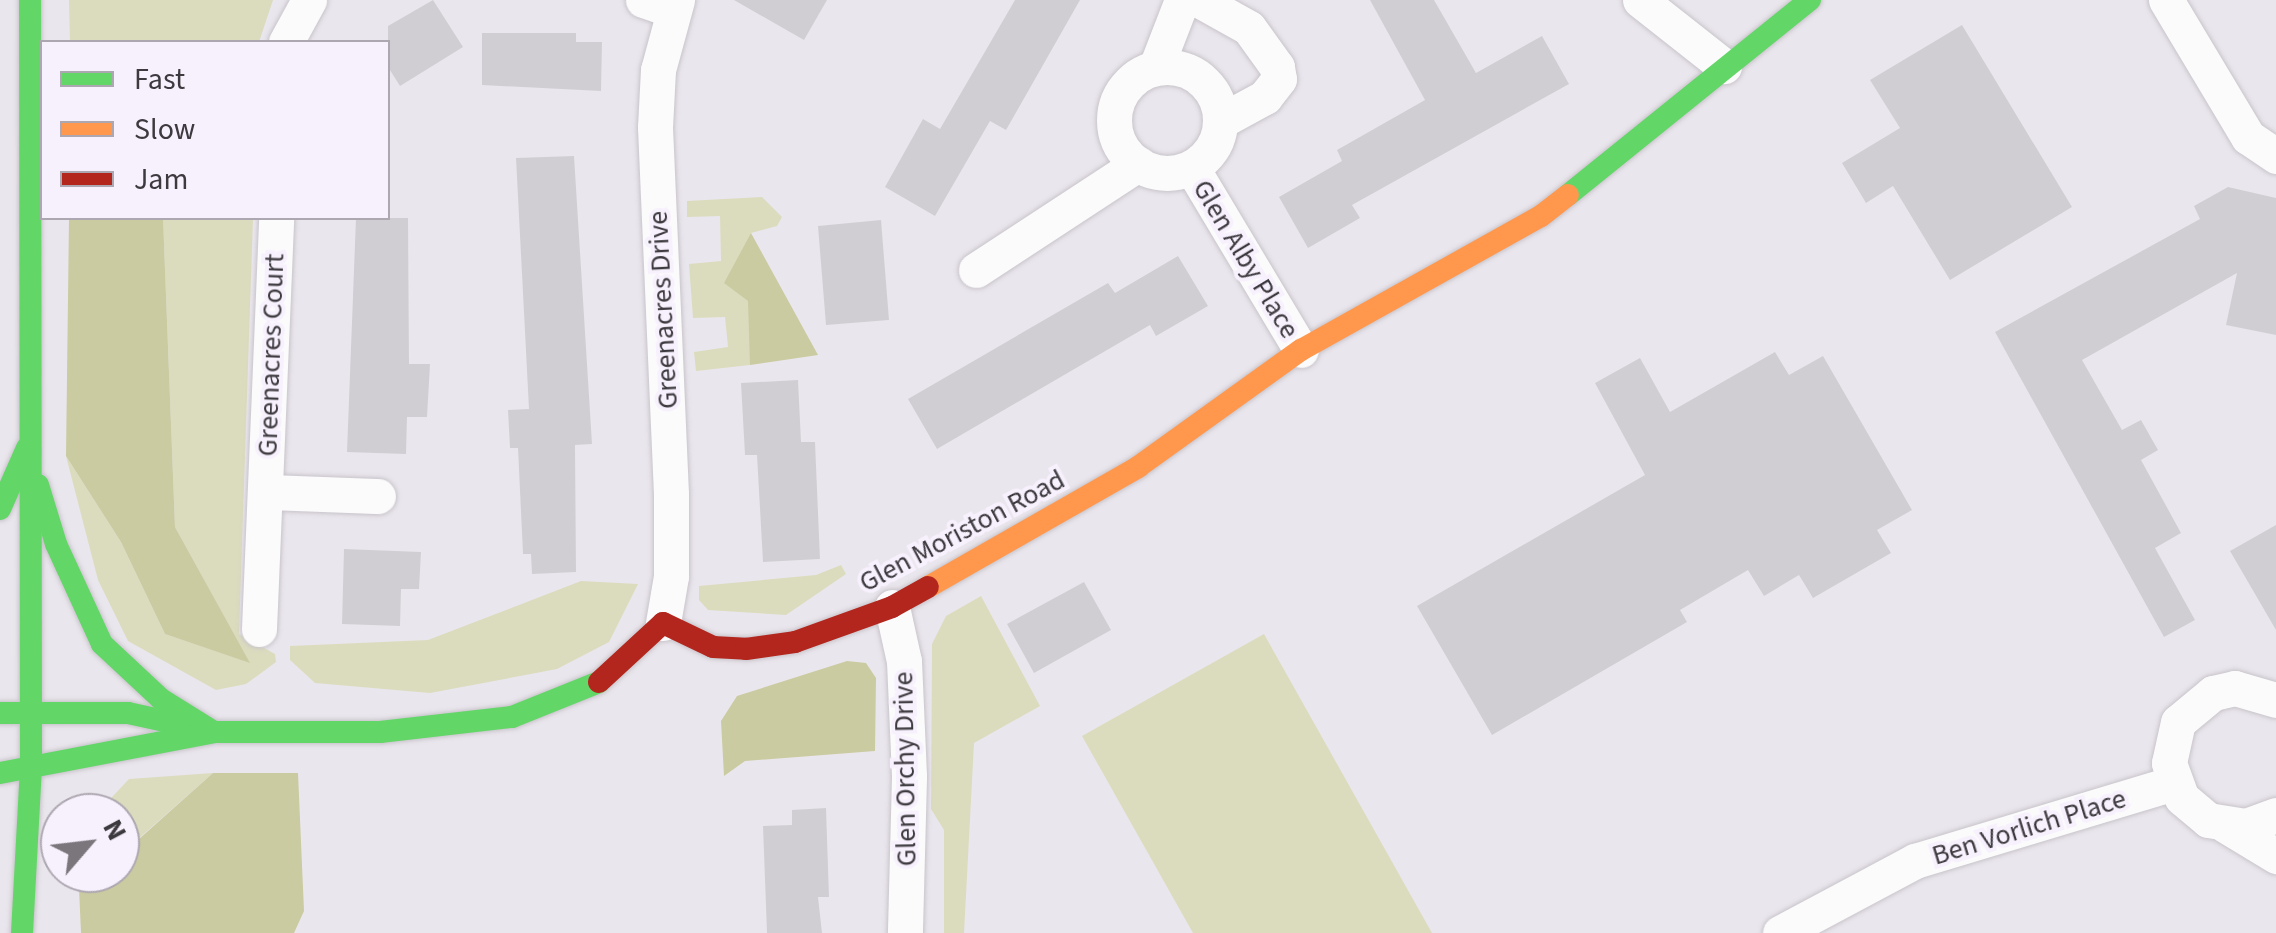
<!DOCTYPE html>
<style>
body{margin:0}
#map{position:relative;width:2276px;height:933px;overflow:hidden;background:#eae6ed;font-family:"Source Sans 3",sans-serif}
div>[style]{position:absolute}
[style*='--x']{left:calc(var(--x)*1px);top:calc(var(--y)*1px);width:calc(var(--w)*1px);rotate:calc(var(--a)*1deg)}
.green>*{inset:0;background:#dbdcbe}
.forest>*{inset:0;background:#cacba1}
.building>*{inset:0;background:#d1ced3}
.roads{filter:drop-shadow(0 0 2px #c8c4ca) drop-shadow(0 0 2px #c8c4ca)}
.street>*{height:35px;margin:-17.5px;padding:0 17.5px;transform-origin:17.5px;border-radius:17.5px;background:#fcfbfc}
.street>.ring{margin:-17.5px;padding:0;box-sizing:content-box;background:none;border:35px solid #fcfbfc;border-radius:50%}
.fast>*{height:22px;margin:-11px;padding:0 11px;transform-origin:11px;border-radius:11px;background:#63d668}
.slow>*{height:22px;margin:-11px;padding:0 11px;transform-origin:11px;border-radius:11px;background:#ff974d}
.jam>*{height:22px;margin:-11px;padding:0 11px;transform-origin:11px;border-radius:11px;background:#b3261e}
span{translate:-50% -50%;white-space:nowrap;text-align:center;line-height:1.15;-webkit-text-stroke:8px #f7f0fd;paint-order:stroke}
.street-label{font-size:28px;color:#3d3a3f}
.legend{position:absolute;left:40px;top:40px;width:350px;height:180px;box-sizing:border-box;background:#f7f0fd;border:2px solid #ada7b1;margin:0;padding:12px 18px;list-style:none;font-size:30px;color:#3d3a3f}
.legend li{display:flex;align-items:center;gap:20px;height:50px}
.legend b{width:50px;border:2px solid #ada7b1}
.north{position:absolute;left:40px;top:793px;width:100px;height:100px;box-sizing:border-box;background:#f7f0fd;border:2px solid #ada7b1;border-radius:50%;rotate:62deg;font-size:28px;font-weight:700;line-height:40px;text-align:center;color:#3d3a3f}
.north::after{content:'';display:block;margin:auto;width:35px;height:45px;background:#7a767c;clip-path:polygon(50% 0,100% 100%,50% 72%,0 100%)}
</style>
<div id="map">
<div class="green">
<div style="clip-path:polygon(69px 0,273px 0,259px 42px,70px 42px)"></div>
<div style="clip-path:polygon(762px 197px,782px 217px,777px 226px,751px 233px,750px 365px,696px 371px,694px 352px,728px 347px,725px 317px,693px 318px,689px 264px,721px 261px,720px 216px,687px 217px,687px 201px)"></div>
<div style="clip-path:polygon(163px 218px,253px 218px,239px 634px,275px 654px,276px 662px,246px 684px,216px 690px,128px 641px,98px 580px,66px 456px,121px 542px,165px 634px,249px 662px,175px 527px)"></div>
<div style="clip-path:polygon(841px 565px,846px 574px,786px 615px,708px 610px,699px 600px,699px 586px,816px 575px)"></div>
<div style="clip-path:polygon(581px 581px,638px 584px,609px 642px,557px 669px,430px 693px,315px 683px,290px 660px,290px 646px,428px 640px)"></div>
<div style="clip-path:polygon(981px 596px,1040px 706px,974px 743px,964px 933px,944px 933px,944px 830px,931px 809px,932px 644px,946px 616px)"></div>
<div style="clip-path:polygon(1264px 634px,1432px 933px,1193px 933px,1082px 736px)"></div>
<div style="clip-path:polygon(213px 773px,120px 855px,120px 813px,97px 813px,129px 779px)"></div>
</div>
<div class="forest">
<div style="clip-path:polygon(69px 218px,163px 218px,175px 527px,250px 663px,165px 634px,121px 542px,66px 456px)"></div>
<div style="clip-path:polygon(751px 233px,818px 355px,750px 365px,748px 301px,724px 283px)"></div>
<div style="clip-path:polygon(847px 661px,866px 663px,876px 678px,875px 751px,745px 761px,724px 776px,721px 721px,737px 696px)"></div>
<div style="clip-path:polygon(213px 773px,298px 773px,304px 911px,294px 933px,81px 933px,79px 888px,98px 873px,120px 873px,120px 856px)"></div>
</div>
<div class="building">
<div style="clip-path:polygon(433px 0,463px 47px,400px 86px,388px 67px,388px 26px)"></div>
<div style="clip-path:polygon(734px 0,827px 0,804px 40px)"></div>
<div style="clip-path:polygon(1015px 0,1080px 0,1006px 130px,990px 121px,935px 216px,885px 187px,923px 119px,940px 129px)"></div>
<div style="clip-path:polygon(1370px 0,1434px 0,1476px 73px,1542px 36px,1569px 84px,1352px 205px,1360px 218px,1308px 248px,1279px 197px,1342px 161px,1337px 150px,1425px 100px)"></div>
<div style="clip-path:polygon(1962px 25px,2072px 207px,1950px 280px,1893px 186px,1866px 203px,1842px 163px,1900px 128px,1870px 80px)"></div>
<div style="clip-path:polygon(482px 33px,576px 33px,576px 42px,602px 42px,601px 91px,482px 85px)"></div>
<div style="clip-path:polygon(574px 156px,592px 444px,575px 445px,576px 572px,532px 574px,531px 554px,523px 554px,518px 448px,510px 448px,508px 410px,529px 409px,516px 158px)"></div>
<div style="clip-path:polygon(2228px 187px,2276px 198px,2276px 335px,2226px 325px,2237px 273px,2082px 360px,2122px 430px,2141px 420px,2158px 450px,2141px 460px,2181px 533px,2155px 548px,2195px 620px,2164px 637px,1995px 332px,2200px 219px,2194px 206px)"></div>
<div style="clip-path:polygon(356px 218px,408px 218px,409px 364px,430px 364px,427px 417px,407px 417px,406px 454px,347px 452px)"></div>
<div style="clip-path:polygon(881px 220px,889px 320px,826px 325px,818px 226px)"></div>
<div style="clip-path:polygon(1178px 256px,1208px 306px,1156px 336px,1150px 325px,937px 449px,908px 399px,1108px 283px,1115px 293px)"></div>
<div style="clip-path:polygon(1775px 352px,1789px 375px,1823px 356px,1912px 510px,1877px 530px,1891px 553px,1813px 598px,1799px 575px,1764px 596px,1748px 570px,1680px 610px,1687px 622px,1492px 735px,1417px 606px,1645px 475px,1595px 383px,1640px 358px,1670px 412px)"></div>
<div style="clip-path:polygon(798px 380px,801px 442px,815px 442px,820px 559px,763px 562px,757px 455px,745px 455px,741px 383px)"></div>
<div style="clip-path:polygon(2276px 525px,2276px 630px,2230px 551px)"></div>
<div style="clip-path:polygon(344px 549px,421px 552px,419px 589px,401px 589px,400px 626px,342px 624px)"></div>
<div style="clip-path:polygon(1084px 582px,1111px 630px,1034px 673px,1007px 624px)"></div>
<div style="clip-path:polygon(826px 808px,829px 897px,818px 897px,822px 933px,767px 933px,763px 826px,792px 825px,792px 810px)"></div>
</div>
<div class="roads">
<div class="street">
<div style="--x:643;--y:0;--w:31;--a:19"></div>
<div style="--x:1199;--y:0;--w:57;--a:29.2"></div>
<div style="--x:1249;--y:28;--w:48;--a:54.3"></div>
<div style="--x:1277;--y:67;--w:12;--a:81"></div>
<div style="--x:1279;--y:79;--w:23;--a:128"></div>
<div style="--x:1265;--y:97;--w:50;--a:151.4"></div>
<div style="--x:1640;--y:0;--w:107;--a:38.2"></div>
<div style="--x:2166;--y:0;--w:160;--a:59.1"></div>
<div style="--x:2248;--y:137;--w:34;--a:34"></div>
<div style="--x:286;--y:42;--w:48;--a:-61.3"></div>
<div class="ring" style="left:1114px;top:67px;width:71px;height:71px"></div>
<div style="--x:1156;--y:67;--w:72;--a:-68.8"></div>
<div style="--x:1192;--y:168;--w:212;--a:59.1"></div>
<div style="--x:976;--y:270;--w:194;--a:-33.2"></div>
<div style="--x:267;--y:492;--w:111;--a:2.1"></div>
<div style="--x:892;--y:607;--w:55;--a:77.5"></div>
<div style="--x:904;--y:661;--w:116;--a:87.5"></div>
<div style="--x:909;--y:777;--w:156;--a:91.5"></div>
<div style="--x:663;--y:623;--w:48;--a:-80.3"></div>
<div style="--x:671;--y:576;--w:82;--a:-90"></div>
<div style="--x:671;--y:494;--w:367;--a:-92.5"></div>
<div style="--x:655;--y:127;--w:57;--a:-87"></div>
<div style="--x:658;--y:70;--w:73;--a:-74.8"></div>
<div style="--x:259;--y:629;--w:411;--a:-87.6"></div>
<div style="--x:2276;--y:700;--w:43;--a:-163.7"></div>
<div style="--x:2235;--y:688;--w:23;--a:167"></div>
<div style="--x:2213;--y:693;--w:45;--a:140.4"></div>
<div style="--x:2178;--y:722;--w:42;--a:102.4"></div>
<div style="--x:2169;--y:763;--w:37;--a:70"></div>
<div style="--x:2182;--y:798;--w:34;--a:40"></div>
<div style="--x:2208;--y:820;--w:38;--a:9"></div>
<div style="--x:2246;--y:826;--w:32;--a:-20"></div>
<div style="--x:2225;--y:825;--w:60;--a:31.3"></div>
<div style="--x:1780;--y:933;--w:153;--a:-28.1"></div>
<div style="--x:1915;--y:861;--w:270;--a:-16.8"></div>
</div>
<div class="fast">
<div style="--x:1568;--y:195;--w:311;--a:-38.9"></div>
<div style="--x:38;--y:485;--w:62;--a:73"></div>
<div style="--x:56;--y:544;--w:110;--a:65.3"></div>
<div style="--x:102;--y:644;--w:81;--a:43"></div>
<div style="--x:161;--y:699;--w:62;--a:31.9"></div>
<div style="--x:0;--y:509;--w:67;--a:-66.1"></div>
<div style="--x:0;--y:713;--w:128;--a:0"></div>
<div style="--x:128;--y:713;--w:61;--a:12.2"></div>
<div style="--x:0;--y:773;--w:218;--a:-10.8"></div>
<div style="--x:214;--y:732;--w:166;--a:0"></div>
<div style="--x:380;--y:732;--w:133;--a:-6.5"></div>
<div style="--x:512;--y:717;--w:94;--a:-21.9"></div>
<div style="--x:22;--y:933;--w:164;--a:-86.9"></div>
<div style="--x:31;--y:769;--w:769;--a:-90.07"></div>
</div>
<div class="slow">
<div style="--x:928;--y:587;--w:242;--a:-29.7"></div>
<div style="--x:1138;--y:467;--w:201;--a:-35.7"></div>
<div style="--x:1301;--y:350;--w:275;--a:-29.2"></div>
<div style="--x:1541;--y:216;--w:34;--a:-38"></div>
</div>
<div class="jam">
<div style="--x:599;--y:682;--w:87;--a:-42.7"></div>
<div style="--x:663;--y:623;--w:55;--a:25.6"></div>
<div style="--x:713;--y:647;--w:33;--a:3"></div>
<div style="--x:746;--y:649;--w:49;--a:-8.1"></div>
<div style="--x:795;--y:642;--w:103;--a:-19.8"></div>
<div style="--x:892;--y:607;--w:41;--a:-29.1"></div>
</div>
</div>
<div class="street-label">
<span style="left:1246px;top:259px;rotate:59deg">Glen Alby Place</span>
<span style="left:663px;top:310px;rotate:-93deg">Greenacres Drive</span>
<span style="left:271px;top:355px;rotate:-88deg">Greenacres Court</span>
<span style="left:962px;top:531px;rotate:-28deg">Glen Moriston Road</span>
<span style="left:905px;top:769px;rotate:-91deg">Glen Orchy Drive</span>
<span style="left:2029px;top:827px;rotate:-17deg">Ben Vorlich Place</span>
</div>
<ul class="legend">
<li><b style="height:12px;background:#63d668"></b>Fast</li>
<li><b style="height:12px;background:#ff974d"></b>Slow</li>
<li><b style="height:12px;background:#b3261e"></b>Jam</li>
</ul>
<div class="north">N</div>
</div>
